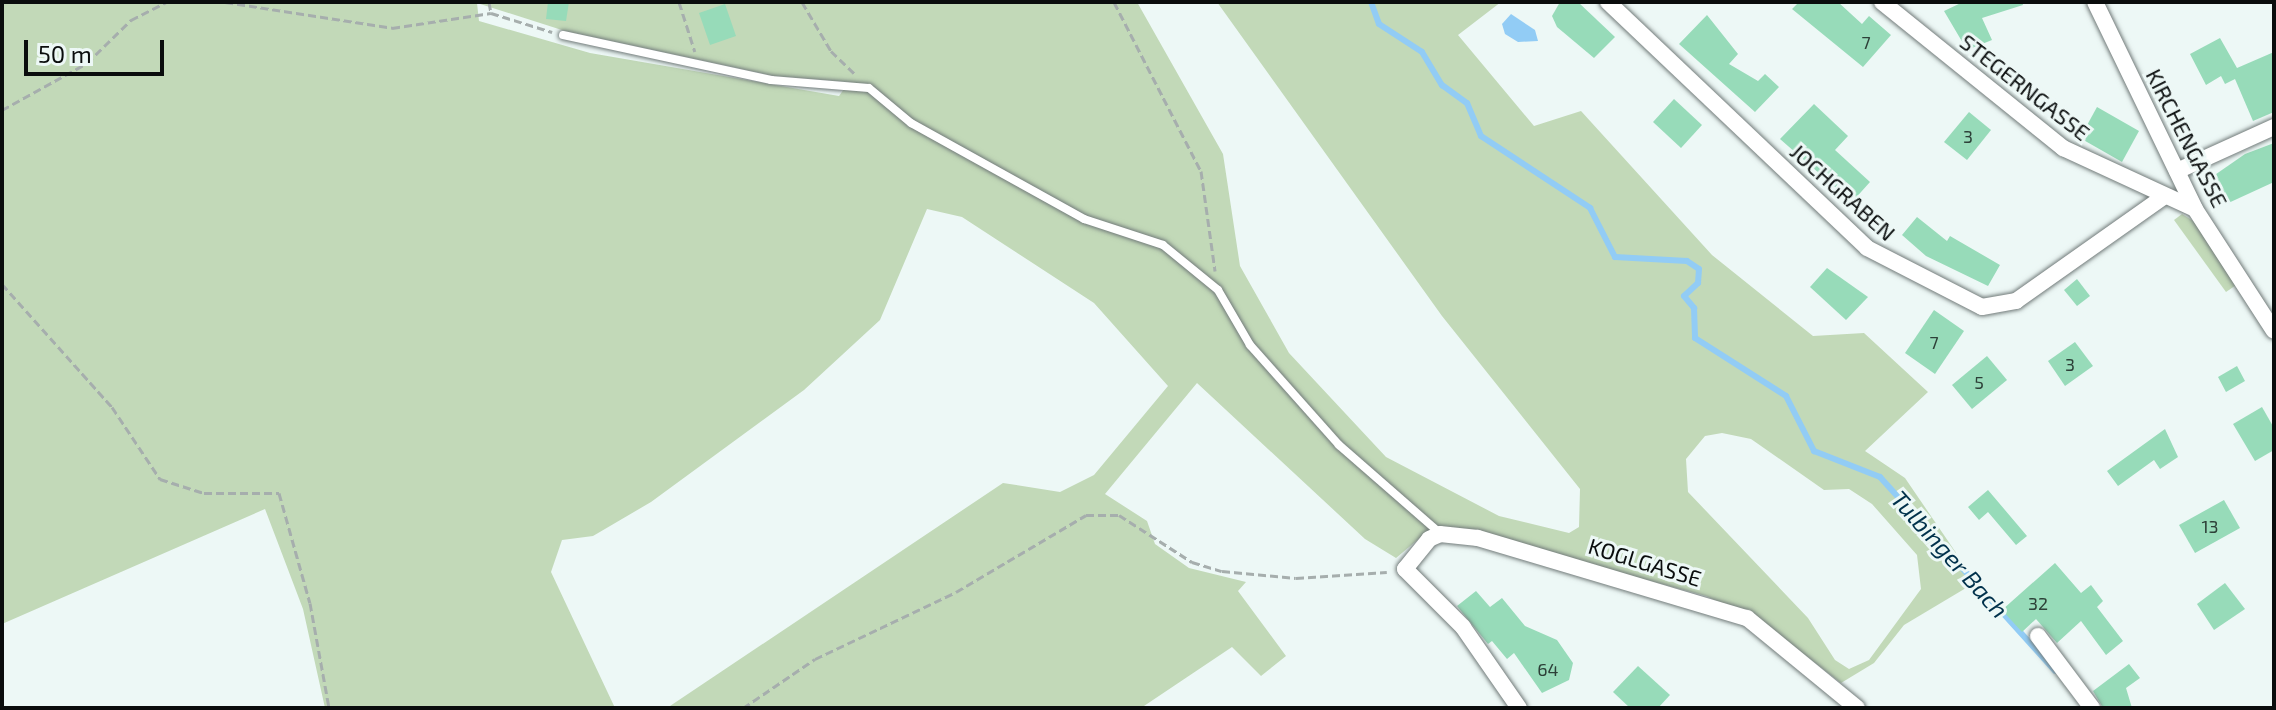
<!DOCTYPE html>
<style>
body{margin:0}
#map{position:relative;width:2276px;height:710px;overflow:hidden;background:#edf8f6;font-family:"Exo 2",sans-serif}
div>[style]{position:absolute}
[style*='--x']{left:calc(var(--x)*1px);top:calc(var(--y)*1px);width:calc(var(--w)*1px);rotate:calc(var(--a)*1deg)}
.green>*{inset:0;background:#c2d9b8}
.water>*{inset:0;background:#92ccf5}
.stream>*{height:6px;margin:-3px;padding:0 3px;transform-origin:3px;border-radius:3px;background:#92ccf5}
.building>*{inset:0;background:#97dbb9}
.path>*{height:3px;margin-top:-1.5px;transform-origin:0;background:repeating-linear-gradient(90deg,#a6aead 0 8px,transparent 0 12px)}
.roads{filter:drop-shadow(0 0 2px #727b7a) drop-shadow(0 0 2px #727b7a)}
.lane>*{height:8px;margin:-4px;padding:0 4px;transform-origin:4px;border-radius:4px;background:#fff}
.street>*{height:16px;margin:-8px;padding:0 8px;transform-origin:8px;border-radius:8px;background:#fff}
span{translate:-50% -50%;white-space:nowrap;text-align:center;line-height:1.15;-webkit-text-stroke:6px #edf8f6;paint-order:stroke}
.number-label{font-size:18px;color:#2d4038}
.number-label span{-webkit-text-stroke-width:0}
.street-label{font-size:22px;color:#0a0d0d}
.water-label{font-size:24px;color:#00314b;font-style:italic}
.frame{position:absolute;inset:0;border:4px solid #0a0d0d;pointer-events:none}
.scale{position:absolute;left:24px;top:40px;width:140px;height:36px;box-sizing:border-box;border:4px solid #0a0d0d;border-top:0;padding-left:10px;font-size:24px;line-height:28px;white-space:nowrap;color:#0a0d0d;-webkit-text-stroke:6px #edf8f6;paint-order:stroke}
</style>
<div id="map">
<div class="green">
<div style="clip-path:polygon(evenodd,2px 2px,1137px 2px,1223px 154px,1240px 266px,1289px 353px,1386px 457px,1499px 516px,1569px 533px,1579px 527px,1580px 489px,1442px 316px,1217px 2px,1501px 2px,1458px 35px,1534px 126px,1581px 111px,1712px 255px,1813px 336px,1864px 333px,1928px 392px,1865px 451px,1905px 478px,1976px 582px,1904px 625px,1874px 663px,1841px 683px,1764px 623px,1706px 596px,1460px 529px,1421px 537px,1396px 558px,1365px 539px,1197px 383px,1105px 494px,1147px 521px,1155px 544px,1189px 568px,1246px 582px,1238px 591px,1286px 656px,1261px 676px,1232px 647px,1141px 708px,667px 708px,1003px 483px,1060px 492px,1094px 475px,1168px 386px,1094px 303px,962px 217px,927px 209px,880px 320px,804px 390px,651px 502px,593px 536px,562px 540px,551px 572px,615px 708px,325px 708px,303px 609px,265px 509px,2px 624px,2px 2px,477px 3px,565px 31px,774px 76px,849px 82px,839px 96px,590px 53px,479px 21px,477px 3px,2px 2px,1722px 433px,1751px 439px,1824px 490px,1849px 489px,1872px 504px,1917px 555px,1921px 589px,1869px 660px,1849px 669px,1835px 660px,1808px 618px,1688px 492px,1686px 459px,1705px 436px,1722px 433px)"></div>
<div style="clip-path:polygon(2182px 214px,2203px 227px,2242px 281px,2226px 292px,2174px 220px)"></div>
</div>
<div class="water">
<div style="clip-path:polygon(1511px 14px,1535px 30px,1538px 41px,1518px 42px,1505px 34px,1502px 24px)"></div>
</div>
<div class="stream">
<div style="--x:1371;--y:2;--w:23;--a:70"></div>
<div style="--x:1379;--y:24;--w:51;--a:33.1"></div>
<div style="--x:1422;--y:52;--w:39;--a:59"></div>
<div style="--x:1442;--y:85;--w:31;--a:36"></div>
<div style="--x:1467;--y:103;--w:36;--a:67"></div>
<div style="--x:1481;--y:136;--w:131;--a:33.4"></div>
<div style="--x:1590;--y:208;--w:55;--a:63"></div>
<div style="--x:1615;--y:257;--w:72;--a:3.2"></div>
<div style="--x:1687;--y:261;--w:14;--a:34"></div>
<div style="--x:1699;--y:269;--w:14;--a:94"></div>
<div style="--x:1698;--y:283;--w:19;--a:137"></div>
<div style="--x:1684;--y:296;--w:16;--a:50"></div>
<div style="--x:1694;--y:308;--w:30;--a:88"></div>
<div style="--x:1695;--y:338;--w:108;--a:32.5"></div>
<div style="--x:1786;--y:396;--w:62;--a:63"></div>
<div style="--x:1814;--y:451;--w:71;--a:21.5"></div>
<div style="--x:1880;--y:477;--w:261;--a:47.9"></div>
</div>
<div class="building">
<div style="clip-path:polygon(548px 2px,569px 2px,566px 21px,546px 19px)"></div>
<div style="clip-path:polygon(1560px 2px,1578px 2px,1615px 37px,1594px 58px,1557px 27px,1552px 16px)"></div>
<div style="clip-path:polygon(1799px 2px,1838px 2px,1862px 24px,1869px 16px,1891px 35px,1863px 67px,1792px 9px)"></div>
<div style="clip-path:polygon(1963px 2px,2022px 2px,2023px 5px,1982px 18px,1992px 40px,1967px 50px,1944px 11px)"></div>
<div style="clip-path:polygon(725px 4px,736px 36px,710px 45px,699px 13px)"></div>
<div style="clip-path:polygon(1707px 15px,1738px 54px,1729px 64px,1758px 81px,1765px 74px,1779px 87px,1755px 112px,1679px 44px)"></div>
<div style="clip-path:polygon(2220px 38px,2237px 68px,2274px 52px,2274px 112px,2253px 121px,2235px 79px,2225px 84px,2221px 76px,2206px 85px,2190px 54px)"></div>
<div style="clip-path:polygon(1674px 99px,1702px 125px,1681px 148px,1653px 122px)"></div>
<div style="clip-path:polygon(1814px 104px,1848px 136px,1835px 150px,1870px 182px,1852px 202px,1780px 139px)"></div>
<div style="clip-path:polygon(2097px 107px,2139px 131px,2122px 162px,2080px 138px)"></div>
<div style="clip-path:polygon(1969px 112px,1991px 130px,1967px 160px,1944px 142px)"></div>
<div style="clip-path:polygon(2274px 143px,2274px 182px,2224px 205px,2209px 179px,2245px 154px)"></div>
<div style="clip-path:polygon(1917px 217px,1947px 241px,1950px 236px,2000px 265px,1988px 286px,1926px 256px,1902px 235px)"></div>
<div style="clip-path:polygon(1827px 268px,1868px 297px,1846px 320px,1810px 287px)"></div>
<div style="clip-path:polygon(2077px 279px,2090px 296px,2077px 306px,2064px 290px)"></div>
<div style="clip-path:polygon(1934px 310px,1964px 331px,1935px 374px,1905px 353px)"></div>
<div style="clip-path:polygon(2075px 342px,2093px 366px,2065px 386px,2048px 361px)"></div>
<div style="clip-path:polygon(1987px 356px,2007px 380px,1972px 409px,1952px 385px)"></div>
<div style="clip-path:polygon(2237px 366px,2245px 381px,2226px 392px,2218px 377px)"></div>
<div style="clip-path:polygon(2262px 407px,2274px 428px,2274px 450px,2255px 461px,2233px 424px)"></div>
<div style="clip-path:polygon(2165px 429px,2178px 457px,2160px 469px,2154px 460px,2118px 486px,2107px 471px)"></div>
<div style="clip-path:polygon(1988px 490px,2027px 536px,2016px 545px,1988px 512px,1979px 520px,1968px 507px)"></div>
<div style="clip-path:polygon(2224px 500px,2240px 528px,2195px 553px,2179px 525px)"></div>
<div style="clip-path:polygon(2055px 563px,2081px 593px,2091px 585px,2103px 601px,2097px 607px,2123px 641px,2106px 655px,2081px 621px,2057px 643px,2036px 619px,2022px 632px,2002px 610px)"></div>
<div style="clip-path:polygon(2225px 583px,2245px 609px,2214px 630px,2197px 604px)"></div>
<div style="clip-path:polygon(1476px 591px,1490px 607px,1502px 598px,1525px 626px,1557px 640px,1573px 663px,1569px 680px,1542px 693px,1514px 653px,1507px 659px,1492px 641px,1488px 644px,1457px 606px)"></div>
<div style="clip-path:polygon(2129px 664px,2140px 678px,2126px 688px,2132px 708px,2103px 708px,2093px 691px)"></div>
<div style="clip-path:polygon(1638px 666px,1670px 695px,1658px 708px,1630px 708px,1613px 692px)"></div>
</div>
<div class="path">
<div style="--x:225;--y:2;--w:169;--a:8.8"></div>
<div style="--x:392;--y:28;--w:100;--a:-8.6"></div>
<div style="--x:491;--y:13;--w:64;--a:17.3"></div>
<div style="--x:489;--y:2;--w:11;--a:80"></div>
<div style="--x:679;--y:2;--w:52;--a:72.3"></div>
<div style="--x:802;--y:2;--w:57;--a:59.4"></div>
<div style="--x:831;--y:51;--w:33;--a:44"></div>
<div style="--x:1114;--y:2;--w:190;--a:62.8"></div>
<div style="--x:1201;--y:171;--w:101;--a:82"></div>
<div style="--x:2;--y:110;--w:97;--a:-28.9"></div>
<div style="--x:87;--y:63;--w:62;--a:-44.3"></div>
<div style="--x:131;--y:20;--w:39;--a:-27"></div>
<div style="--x:2;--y:284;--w:165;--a:48.2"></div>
<div style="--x:112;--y:407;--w:87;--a:56.3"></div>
<div style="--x:160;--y:479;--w:46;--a:17.7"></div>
<div style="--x:204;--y:493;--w:75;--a:0"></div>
<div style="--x:279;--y:493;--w:114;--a:74.3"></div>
<div style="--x:310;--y:603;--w:107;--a:79.7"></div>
<div style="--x:743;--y:708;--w:87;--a:-34.2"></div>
<div style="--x:815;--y:659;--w:156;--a:-25.4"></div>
<div style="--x:956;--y:592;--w:151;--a:-30.6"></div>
<div style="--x:1086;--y:515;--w:33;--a:0"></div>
<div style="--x:1119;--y:515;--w:87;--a:32.8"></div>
<div style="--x:1192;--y:562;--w:31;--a:17"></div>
<div style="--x:1222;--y:571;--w:74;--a:5.4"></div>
<div style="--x:1296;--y:578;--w:91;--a:-3.8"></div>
</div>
<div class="roads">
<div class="lane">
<div style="--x:563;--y:35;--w:213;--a:12.2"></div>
<div style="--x:771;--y:80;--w:98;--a:4.7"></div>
<div style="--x:869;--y:88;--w:55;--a:39.8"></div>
<div style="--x:911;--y:123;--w:198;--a:29"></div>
<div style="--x:1084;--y:219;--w:83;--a:18.2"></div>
<div style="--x:1163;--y:245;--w:71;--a:39.3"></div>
<div style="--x:1218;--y:290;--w:64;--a:59.8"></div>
<div style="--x:1250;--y:345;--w:134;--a:48.3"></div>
<div style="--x:1339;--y:445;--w:134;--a:41.1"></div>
</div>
<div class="street">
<div style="--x:1608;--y:2;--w:357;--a:43.5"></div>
<div style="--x:1867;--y:248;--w:129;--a:27.2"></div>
<div style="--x:1982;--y:307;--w:35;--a:-10"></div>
<div style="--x:2016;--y:301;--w:179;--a:-35.2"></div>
<div style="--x:1882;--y:2;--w:233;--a:38.9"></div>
<div style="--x:2063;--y:148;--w:145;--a:24.8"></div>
<div style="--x:2095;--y:2;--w:230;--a:64.2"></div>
<div style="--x:2195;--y:209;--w:145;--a:57.1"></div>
<div style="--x:2177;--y:171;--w:107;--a:-24.4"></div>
<div style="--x:2038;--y:636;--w:90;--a:53.1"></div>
<div style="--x:1519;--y:708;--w:98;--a:-124.7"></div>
<div style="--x:1463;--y:627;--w:82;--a:-135"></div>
<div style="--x:1405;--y:569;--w:38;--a:-51"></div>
<div style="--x:1429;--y:539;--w:12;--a:-24"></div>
<div style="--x:1440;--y:534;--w:38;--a:6"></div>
<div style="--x:1478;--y:538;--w:281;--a:16.6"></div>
<div style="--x:1747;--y:618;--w:142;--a:39.3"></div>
</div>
</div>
<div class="number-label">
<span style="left:1866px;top:42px">7</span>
<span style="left:1968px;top:136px">3</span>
<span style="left:1934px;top:342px">7</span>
<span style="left:2070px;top:364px">3</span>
<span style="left:1979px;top:382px">5</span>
<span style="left:2210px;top:526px">13</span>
<span style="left:2038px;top:603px">32</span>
<span style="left:1548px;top:669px">64</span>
</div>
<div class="street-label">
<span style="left:2025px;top:87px;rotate:38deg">STEGERNGASSE</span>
<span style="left:2187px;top:138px;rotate:63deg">KIRCHENGASSE</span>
<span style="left:1843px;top:192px;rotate:42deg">JOCHGRABEN</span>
<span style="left:1645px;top:562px;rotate:17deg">KOGLGASSE</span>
</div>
<div class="water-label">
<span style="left:1950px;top:554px;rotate:48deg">Tulbinger Bach</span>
</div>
<div class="frame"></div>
<div class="scale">50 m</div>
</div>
